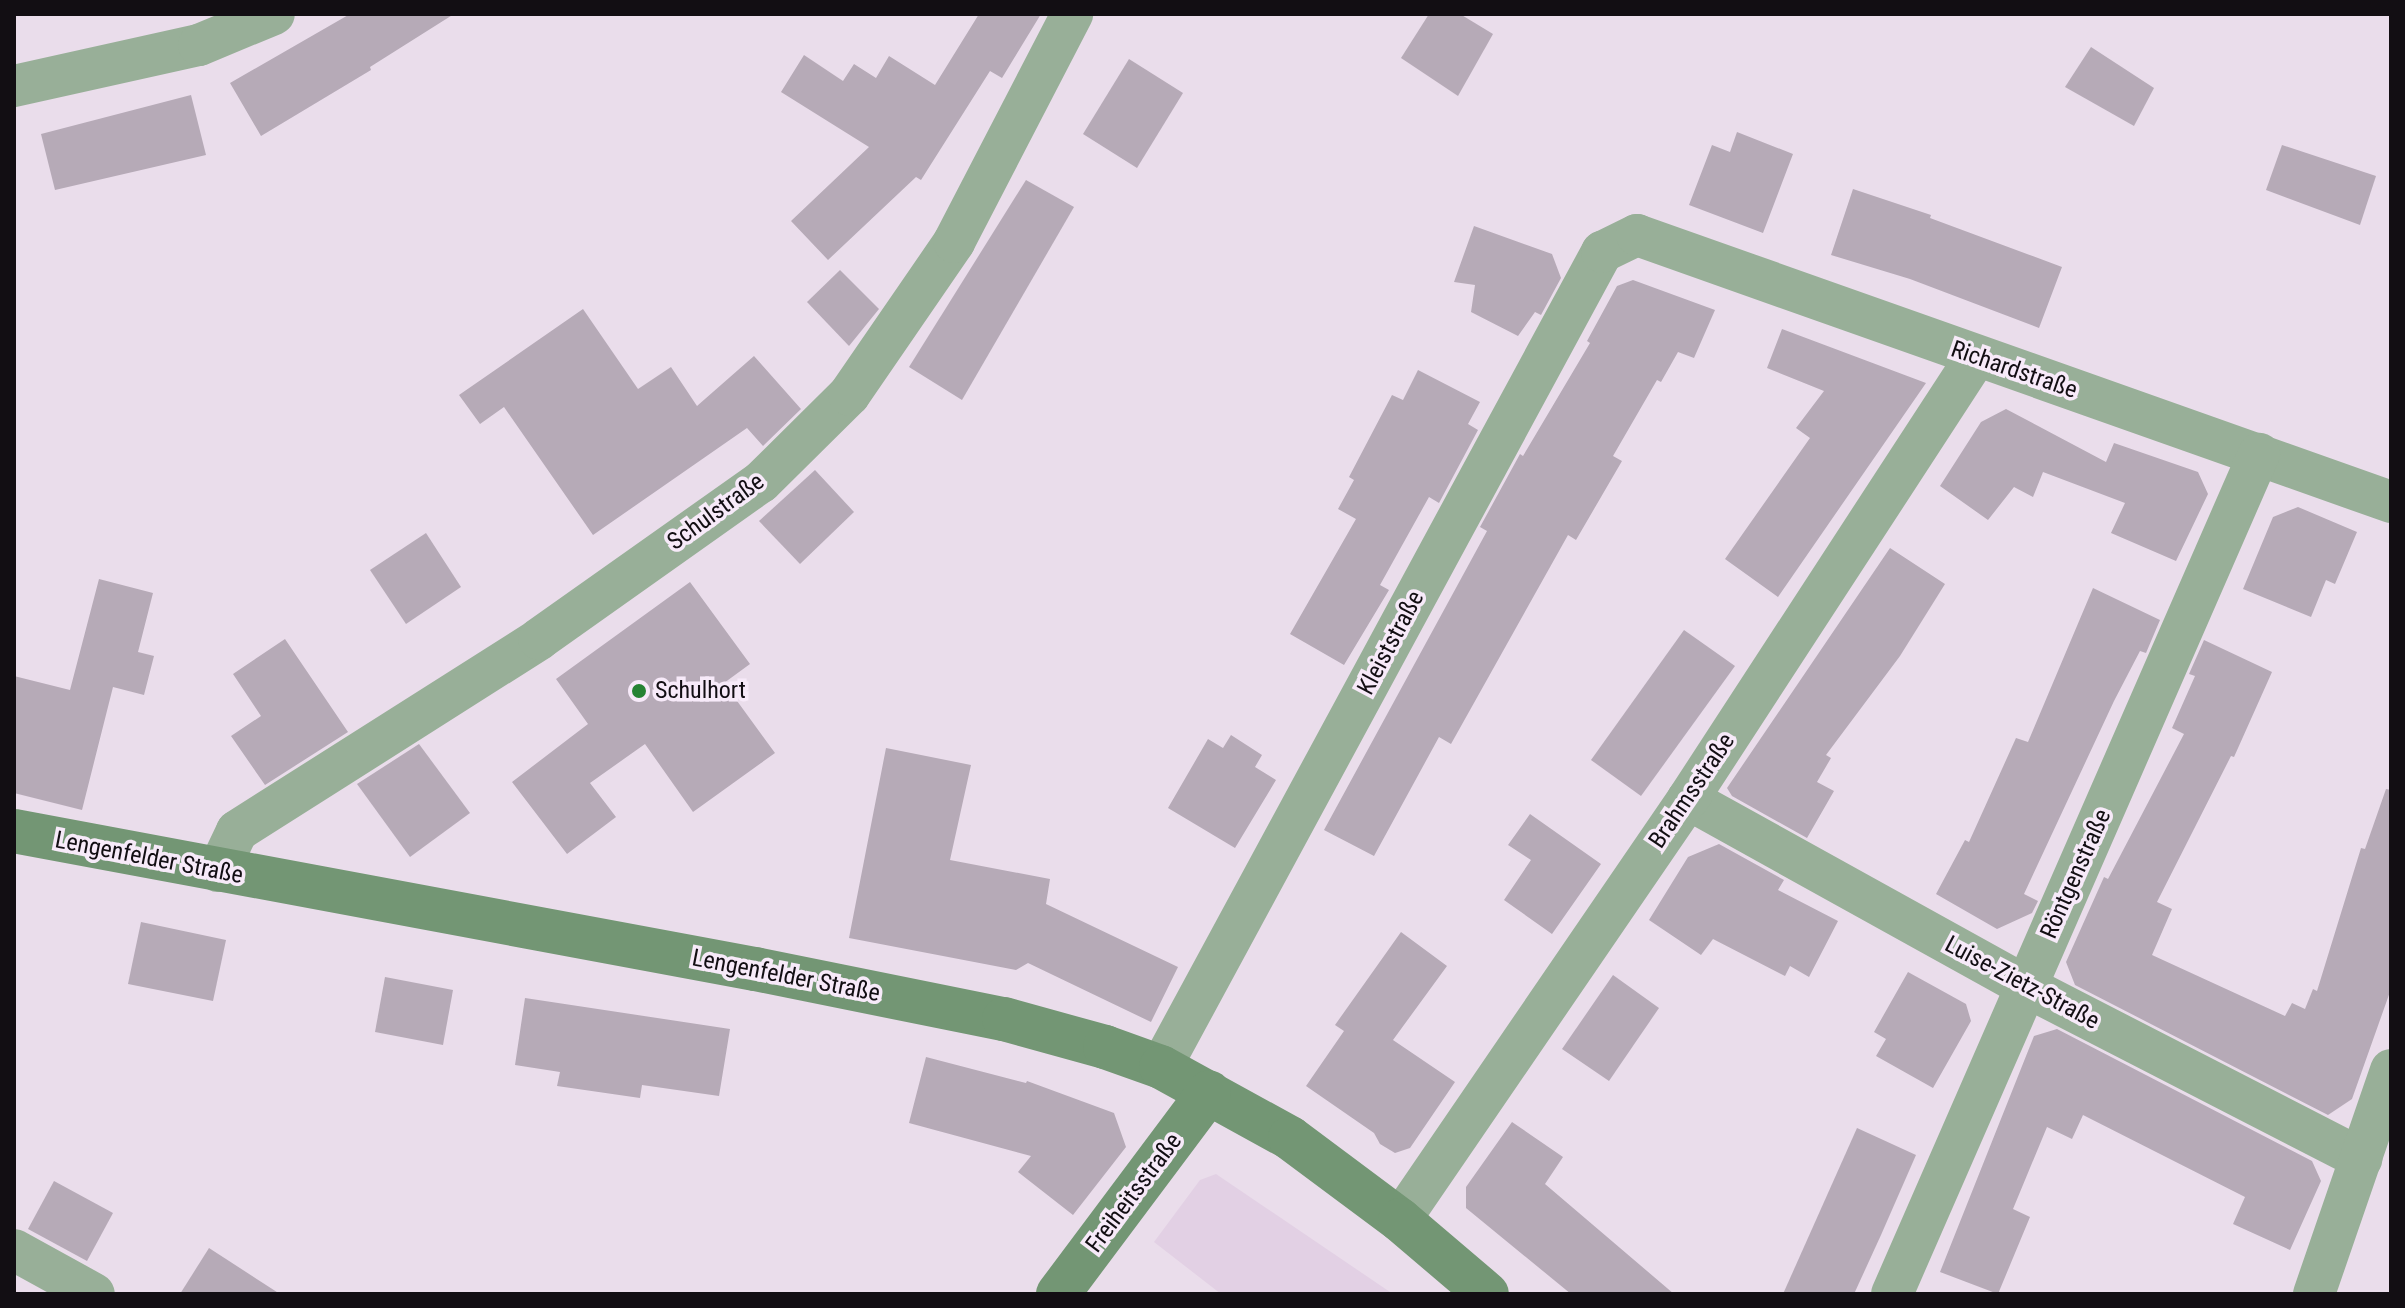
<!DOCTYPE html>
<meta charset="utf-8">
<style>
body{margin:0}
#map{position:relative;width:2405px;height:1308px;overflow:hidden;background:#eaddeb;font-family:"Roboto Condensed",sans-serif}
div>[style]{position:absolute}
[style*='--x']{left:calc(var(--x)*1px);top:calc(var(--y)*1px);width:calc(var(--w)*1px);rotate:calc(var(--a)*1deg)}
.built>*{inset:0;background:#e2d0e4}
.building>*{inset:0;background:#b6aab7}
.street>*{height:42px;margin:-21px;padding:0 21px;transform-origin:21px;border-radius:21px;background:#98af98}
.secondary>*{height:44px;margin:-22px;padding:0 22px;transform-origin:22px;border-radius:22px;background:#739674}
.dots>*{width:22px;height:22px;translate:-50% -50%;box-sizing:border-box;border:4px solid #f7eaf9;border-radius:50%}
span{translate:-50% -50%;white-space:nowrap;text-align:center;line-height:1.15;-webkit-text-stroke:7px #f7eaf9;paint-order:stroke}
.street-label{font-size:24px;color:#120e13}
.poi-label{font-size:24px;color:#120e13}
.left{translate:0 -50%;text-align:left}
.frame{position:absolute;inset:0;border:16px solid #120e13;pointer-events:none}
</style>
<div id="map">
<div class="built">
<div style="clip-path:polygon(1216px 1174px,1393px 1294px,1221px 1294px,1154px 1242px,1200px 1180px)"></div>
</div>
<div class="building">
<div style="clip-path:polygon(350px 14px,454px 14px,370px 67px,371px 70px,261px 136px,230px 83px)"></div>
<div style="clip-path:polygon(979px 14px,1041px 14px,1002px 78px,990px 71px,921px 180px,916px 177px,828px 260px,791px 221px,869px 147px,781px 92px,804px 55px,843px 81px,854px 64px,876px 78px,889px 56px,935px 85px)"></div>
<div style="clip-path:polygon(1429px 14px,1460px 14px,1493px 34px,1458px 96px,1401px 58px)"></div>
<div style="clip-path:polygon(2091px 47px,2154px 88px,2134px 126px,2065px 87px)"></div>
<div style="clip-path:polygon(1129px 59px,1183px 93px,1137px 168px,1083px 134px)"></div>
<div style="clip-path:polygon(191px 95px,206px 155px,55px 190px,41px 134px)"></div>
<div style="clip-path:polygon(1737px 132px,1793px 154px,1763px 233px,1689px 205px,1712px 145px,1730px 152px)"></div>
<div style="clip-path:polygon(2282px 145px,2376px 176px,2360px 225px,2266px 190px)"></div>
<div style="clip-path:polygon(1026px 180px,1074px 207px,962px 400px,909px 367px)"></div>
<div style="clip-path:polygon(1853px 189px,1931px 215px,1930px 218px,2062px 267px,2039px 328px,1910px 279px,1831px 255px)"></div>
<div style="clip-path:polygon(1474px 226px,1552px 254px,1561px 278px,1541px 315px,1535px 312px,1518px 336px,1471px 312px,1475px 285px,1454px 282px)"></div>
<div style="clip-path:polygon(840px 270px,879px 309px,849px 346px,807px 302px)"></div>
<div style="clip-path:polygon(1633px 280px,1715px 310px,1694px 358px,1678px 352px,1661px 382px,1657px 380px,1613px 456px,1622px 461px,1576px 540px,1568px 535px,1451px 744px,1439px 737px,1374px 856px,1324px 830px,1487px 531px,1480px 527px,1520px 454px,1523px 456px,1590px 343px,1587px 341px,1617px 286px)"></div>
<div style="clip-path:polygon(583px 309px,638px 389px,671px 367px,697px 406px,754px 356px,801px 409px,763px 446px,747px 428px,593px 535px,504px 407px,480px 424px,459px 395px)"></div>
<div style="clip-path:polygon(1782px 329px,1926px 383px,1778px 597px,1725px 559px,1810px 438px,1796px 428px,1824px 391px,1767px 368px)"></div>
<div style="clip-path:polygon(1418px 370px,1480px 402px,1468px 424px,1478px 430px,1439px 503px,1429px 497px,1380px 585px,1389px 590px,1344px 665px,1290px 634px,1356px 519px,1338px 509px,1354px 480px,1349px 477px,1392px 395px,1403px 400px)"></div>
<div style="clip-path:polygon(2006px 409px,2106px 462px,2114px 443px,2198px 472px,2208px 494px,2176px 561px,2111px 533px,2125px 503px,2043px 472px,2033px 497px,2014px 487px,1988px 520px,1940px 486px,1981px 422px)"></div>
<div style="clip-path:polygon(815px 470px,854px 512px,800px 564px,759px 521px)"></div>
<div style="clip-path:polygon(2298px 507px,2357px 532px,2335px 584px,2326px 580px,2311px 617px,2243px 589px,2273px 517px)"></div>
<div style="clip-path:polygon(426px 533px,461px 587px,406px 624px,370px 570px)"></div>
<div style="clip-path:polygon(1890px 548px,1945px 584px,1900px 656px,1826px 755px,1831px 758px,1817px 782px,1834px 791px,1807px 838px,1732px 796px,1727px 788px)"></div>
<div style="clip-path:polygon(99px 579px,153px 593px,138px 652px,154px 656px,144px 695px,113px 687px,82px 810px,14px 793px,14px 676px,70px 690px)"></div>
<div style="clip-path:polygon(690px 582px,750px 664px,724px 683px,775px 753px,693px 812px,645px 744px,590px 783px,616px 817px,567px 854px,512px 782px,588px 724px,556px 679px)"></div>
<div style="clip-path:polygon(2093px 588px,2160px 620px,2146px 653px,2140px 651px,2114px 701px,2024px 894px,2038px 901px,2032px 913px,1997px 929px,1936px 894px,1965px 840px,1969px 842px,2016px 738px,2028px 742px)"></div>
<div style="clip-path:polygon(1684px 630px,1735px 666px,1641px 796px,1591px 760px)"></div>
<div style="clip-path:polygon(285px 639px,348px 732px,265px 785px,231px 736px,261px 716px,233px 674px)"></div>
<div style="clip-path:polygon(2204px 640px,2272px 672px,2234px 757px,2231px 756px,2157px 902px,2172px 909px,2152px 955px,2285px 1016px,2292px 1003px,2305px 1009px,2313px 989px,2317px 991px,2361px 848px,2365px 849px,2386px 789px,2391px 790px,2391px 989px,2352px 1099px,2328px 1115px,2075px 985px,2066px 962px,2104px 877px,2108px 879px,2184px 734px,2172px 728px,2195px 676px,2189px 674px)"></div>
<div style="clip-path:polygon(1231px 735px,1262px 755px,1255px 767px,1276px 780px,1235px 848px,1168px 808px,1208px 739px,1223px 748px)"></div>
<div style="clip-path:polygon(419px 744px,470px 813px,410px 857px,357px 784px)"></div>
<div style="clip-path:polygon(886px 748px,971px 765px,950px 860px,1050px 879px,1046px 904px,1178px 967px,1151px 1022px,1028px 963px,1016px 970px,849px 938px)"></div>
<div style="clip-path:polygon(1530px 814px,1601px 864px,1552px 934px,1504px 900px,1531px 860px,1508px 845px)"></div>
<div style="clip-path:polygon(1719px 844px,1784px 880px,1778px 890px,1838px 921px,1809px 977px,1790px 966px,1785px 976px,1713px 939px,1701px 955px,1649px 920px,1688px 857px)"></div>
<div style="clip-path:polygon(141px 922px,226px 940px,213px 1001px,128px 984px)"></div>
<div style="clip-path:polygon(1401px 932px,1447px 966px,1393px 1040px,1455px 1082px,1410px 1148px,1395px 1153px,1380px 1144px,1374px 1133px,1306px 1086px,1344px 1031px,1335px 1025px)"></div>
<div style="clip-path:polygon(1908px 972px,1966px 1004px,1971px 1021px,1933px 1088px,1876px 1056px,1886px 1039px,1874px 1032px)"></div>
<div style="clip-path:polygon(1613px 975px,1659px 1008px,1609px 1081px,1562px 1049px)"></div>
<div style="clip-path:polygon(385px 977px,453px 990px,443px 1045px,375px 1032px)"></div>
<div style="clip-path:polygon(525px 998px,730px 1029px,719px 1096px,642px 1085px,640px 1098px,557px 1086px,560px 1072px,515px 1065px)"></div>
<div style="clip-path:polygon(2057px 1029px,2312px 1161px,2321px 1181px,2290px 1250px,2233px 1224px,2245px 1197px,2083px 1115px,2072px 1139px,2047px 1127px,2013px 1209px,2030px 1217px,1998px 1294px,1940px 1272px,2034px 1036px)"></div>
<div style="clip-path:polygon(926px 1057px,1026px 1083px,1027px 1081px,1114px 1113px,1126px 1147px,1073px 1215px,1018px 1172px,1031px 1156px,909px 1123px)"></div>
<div style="clip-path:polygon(1512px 1122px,1563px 1157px,1545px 1184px,1674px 1294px,1571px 1294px,1466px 1208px,1466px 1187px)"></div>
<div style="clip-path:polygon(1857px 1128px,1916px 1155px,1881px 1235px,1854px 1294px,1783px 1294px)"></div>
<div style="clip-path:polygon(54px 1181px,113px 1213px,87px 1261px,28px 1229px)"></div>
<div style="clip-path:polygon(209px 1248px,280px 1294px,180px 1294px)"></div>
</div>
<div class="street">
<div style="--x:14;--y:86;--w:189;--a:-12.5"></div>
<div style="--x:199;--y:45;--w:81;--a:-22.5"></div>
<div style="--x:1688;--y:799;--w:388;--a:29"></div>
<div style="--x:2027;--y:987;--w:376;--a:27.2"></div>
<div style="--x:218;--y:871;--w:44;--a:-64.6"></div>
<div style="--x:237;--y:831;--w:358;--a:-32.4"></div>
<div style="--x:539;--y:639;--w:272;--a:-35.3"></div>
<div style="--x:761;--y:482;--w:124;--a:-44.7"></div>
<div style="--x:849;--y:395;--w:186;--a:-55.5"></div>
<div style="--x:954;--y:242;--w:257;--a:-62.6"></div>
<div style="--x:1161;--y:1067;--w:927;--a:-61.58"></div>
<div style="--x:1602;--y:252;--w:39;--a:-26"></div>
<div style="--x:1637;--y:235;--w:800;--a:19.5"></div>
<div style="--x:1400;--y:1220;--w:510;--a:-55.62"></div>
<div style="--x:1688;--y:799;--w:528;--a:-56.91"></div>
<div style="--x:14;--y:1250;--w:91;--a:28.8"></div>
<div style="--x:1892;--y:1294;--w:917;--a:-66.4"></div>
<div style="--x:2314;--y:1294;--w:237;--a:-71"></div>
</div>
<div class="secondary">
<div style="--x:14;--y:831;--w:754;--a:10.55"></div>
<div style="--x:755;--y:969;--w:254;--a:11.4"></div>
<div style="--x:1004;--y:1019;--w:105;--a:15.5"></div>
<div style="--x:1105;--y:1047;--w:59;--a:19.7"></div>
<div style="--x:1161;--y:1067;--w:147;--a:28.8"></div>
<div style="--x:1290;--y:1138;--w:137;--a:36.7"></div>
<div style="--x:1400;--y:1220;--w:114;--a:40.4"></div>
<div style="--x:1058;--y:1294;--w:252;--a:-53.2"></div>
</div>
<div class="dots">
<div style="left:639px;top:691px;background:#268334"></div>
</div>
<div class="street-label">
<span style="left:2014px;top:370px;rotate:19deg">Richardstraße</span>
<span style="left:716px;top:512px;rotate:-36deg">Schulstraße</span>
<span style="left:1391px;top:643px;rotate:-62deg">Kleiststraße</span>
<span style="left:1692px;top:791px;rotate:-56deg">Brahmsstraße</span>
<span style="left:149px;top:858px;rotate:11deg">Lengenfelder Straße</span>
<span style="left:2076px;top:874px;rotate:-66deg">Röntgenstraße</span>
<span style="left:786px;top:976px;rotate:11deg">Lengenfelder Straße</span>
<span style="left:2022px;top:983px;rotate:28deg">Luise-Zietz-Straße</span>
<span style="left:1134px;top:1193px;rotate:-53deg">Freiheitsstraße</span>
</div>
<div class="poi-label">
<span class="left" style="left:655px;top:691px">Schulhort</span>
</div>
<div class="frame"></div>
</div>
